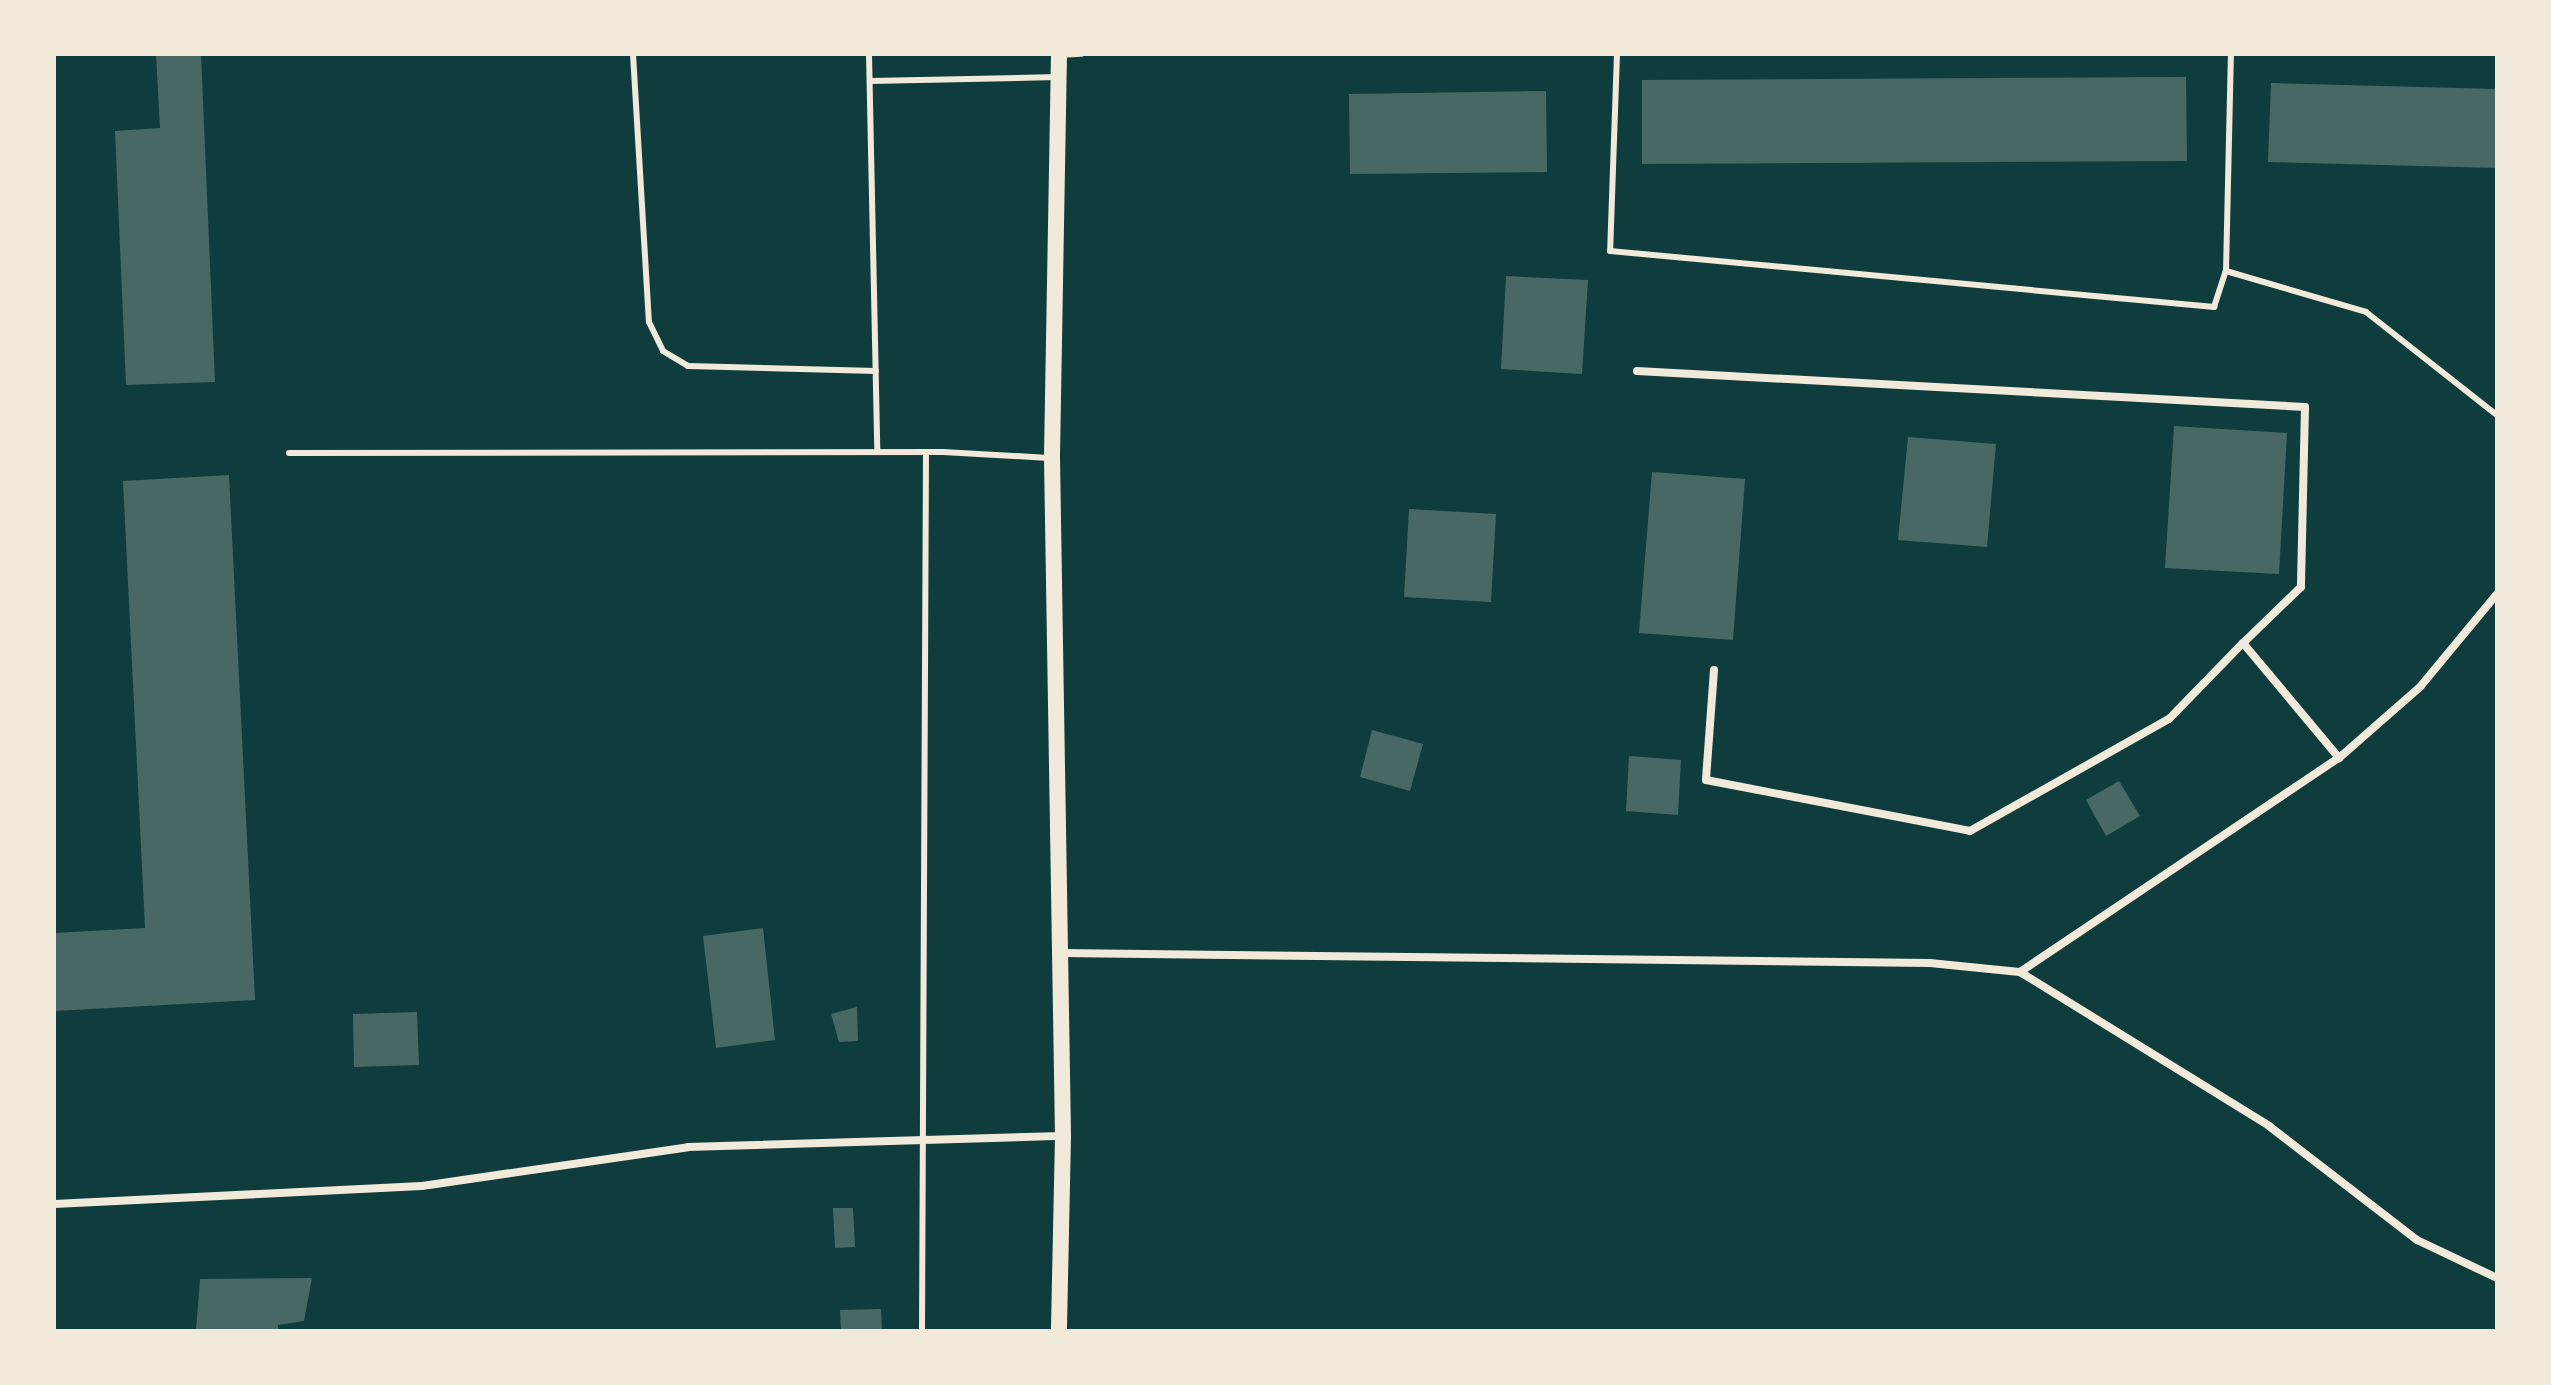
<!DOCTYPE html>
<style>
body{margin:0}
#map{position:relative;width:2551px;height:1385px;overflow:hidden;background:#0f3d3e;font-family:Roboto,sans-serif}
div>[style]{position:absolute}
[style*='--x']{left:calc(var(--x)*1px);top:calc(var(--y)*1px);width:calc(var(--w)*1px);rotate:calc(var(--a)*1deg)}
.building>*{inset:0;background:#486865}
.service>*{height:6px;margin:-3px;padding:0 3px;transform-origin:3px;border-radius:3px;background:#f1e9da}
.minor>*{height:8px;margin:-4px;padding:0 4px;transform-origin:4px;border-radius:4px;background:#f1e9da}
.secondary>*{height:16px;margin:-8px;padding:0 8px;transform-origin:8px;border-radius:8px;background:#f1e9da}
span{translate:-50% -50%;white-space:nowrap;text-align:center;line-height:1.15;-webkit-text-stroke:6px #f1e9da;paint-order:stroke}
.frame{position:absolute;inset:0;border:56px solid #f1e9da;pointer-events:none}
</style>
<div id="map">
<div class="building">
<div style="clip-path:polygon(156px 54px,201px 54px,215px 382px,126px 385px,115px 131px,160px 128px)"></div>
<div style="clip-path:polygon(2186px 77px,2187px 161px,1642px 164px,1642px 80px)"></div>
<div style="clip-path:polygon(2271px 83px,2497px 89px,2497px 168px,2268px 162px)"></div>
<div style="clip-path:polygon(1546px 91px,1547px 172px,1350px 174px,1349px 94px)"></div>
<div style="clip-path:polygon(1506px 276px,1588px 280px,1582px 374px,1501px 369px)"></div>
<div style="clip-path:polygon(2174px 426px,2287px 433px,2279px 574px,2165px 568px)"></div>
<div style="clip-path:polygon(1908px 437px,1996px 444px,1987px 547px,1898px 540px)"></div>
<div style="clip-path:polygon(1652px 472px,1745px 479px,1733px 640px,1639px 633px)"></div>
<div style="clip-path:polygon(229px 475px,255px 1000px,54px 1011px,54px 933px,145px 928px,123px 481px)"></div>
<div style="clip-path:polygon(1409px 509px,1496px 514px,1491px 602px,1404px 597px)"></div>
<div style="clip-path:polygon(1372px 730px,1423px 744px,1410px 791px,1360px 777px)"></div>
<div style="clip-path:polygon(1629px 756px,1681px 760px,1678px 815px,1626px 811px)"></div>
<div style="clip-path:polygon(2119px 781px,2140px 816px,2106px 836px,2086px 800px)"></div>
<div style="clip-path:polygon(763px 928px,775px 1040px,716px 1048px,703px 936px)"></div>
<div style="clip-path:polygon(857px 1007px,858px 1041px,839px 1042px,831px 1014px)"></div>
<div style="clip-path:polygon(417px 1012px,419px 1065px,354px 1067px,353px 1014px)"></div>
<div style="clip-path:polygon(833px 1208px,853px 1208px,855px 1247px,835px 1248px)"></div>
<div style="clip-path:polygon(312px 1278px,304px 1321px,278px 1325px,278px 1331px,196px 1331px,200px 1279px)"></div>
<div style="clip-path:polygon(881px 1309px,882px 1331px,841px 1331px,840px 1310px)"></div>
</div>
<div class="service">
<div style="--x:633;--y:54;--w:268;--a:86.6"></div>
<div style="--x:649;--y:322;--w:32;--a:64"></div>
<div style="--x:663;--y:351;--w:29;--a:31"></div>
<div style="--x:688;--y:366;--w:188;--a:1.5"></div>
<div style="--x:869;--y:54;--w:398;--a:88.8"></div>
<div style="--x:1617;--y:54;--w:197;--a:92"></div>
<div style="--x:1610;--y:251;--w:607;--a:5.3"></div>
<div style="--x:2214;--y:307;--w:38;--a:-72"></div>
<div style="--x:2226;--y:271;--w:217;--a:-88.7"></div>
<div style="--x:1059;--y:55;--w:22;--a:-3"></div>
<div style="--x:870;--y:81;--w:188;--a:-1.2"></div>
<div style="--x:2226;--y:271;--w:146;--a:16.3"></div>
<div style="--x:2366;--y:312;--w:167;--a:38.2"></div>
<div style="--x:289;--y:453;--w:654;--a:-0.09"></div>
<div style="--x:943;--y:452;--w:106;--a:3.2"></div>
<div style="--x:922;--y:1331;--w:879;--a:-89.74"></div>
</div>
<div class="minor">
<div style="--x:1637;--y:371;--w:669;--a:3.08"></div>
<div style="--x:2305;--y:407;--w:180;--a:91.3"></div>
<div style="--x:2301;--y:587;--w:81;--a:136"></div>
<div style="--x:1714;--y:670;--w:110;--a:94.2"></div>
<div style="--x:1706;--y:780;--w:269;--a:10.9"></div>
<div style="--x:1970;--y:831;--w:228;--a:-29.4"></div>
<div style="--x:2169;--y:719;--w:106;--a:-45.8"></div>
<div style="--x:2243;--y:643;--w:150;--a:50.1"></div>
<div style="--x:1061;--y:953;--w:869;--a:0.66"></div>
<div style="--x:1930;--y:963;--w:90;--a:5.7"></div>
<div style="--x:2020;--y:972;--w:384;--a:-33.9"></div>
<div style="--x:2339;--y:758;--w:108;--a:-41.2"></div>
<div style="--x:2420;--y:687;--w:121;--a:-50.4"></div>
<div style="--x:2020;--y:972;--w:293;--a:31.7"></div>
<div style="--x:2269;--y:1126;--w:187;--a:37.6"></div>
<div style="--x:2417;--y:1240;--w:89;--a:25.4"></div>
<div style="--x:54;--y:1204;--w:368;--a:-2.8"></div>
<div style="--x:422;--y:1186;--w:269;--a:-8.3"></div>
<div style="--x:688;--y:1147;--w:375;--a:-1.7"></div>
</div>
<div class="secondary">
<div style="--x:1059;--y:54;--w:404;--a:91"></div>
<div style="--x:1052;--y:458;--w:678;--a:89.07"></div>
<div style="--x:1063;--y:1136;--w:195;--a:91.2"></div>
</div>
<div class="frame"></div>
</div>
